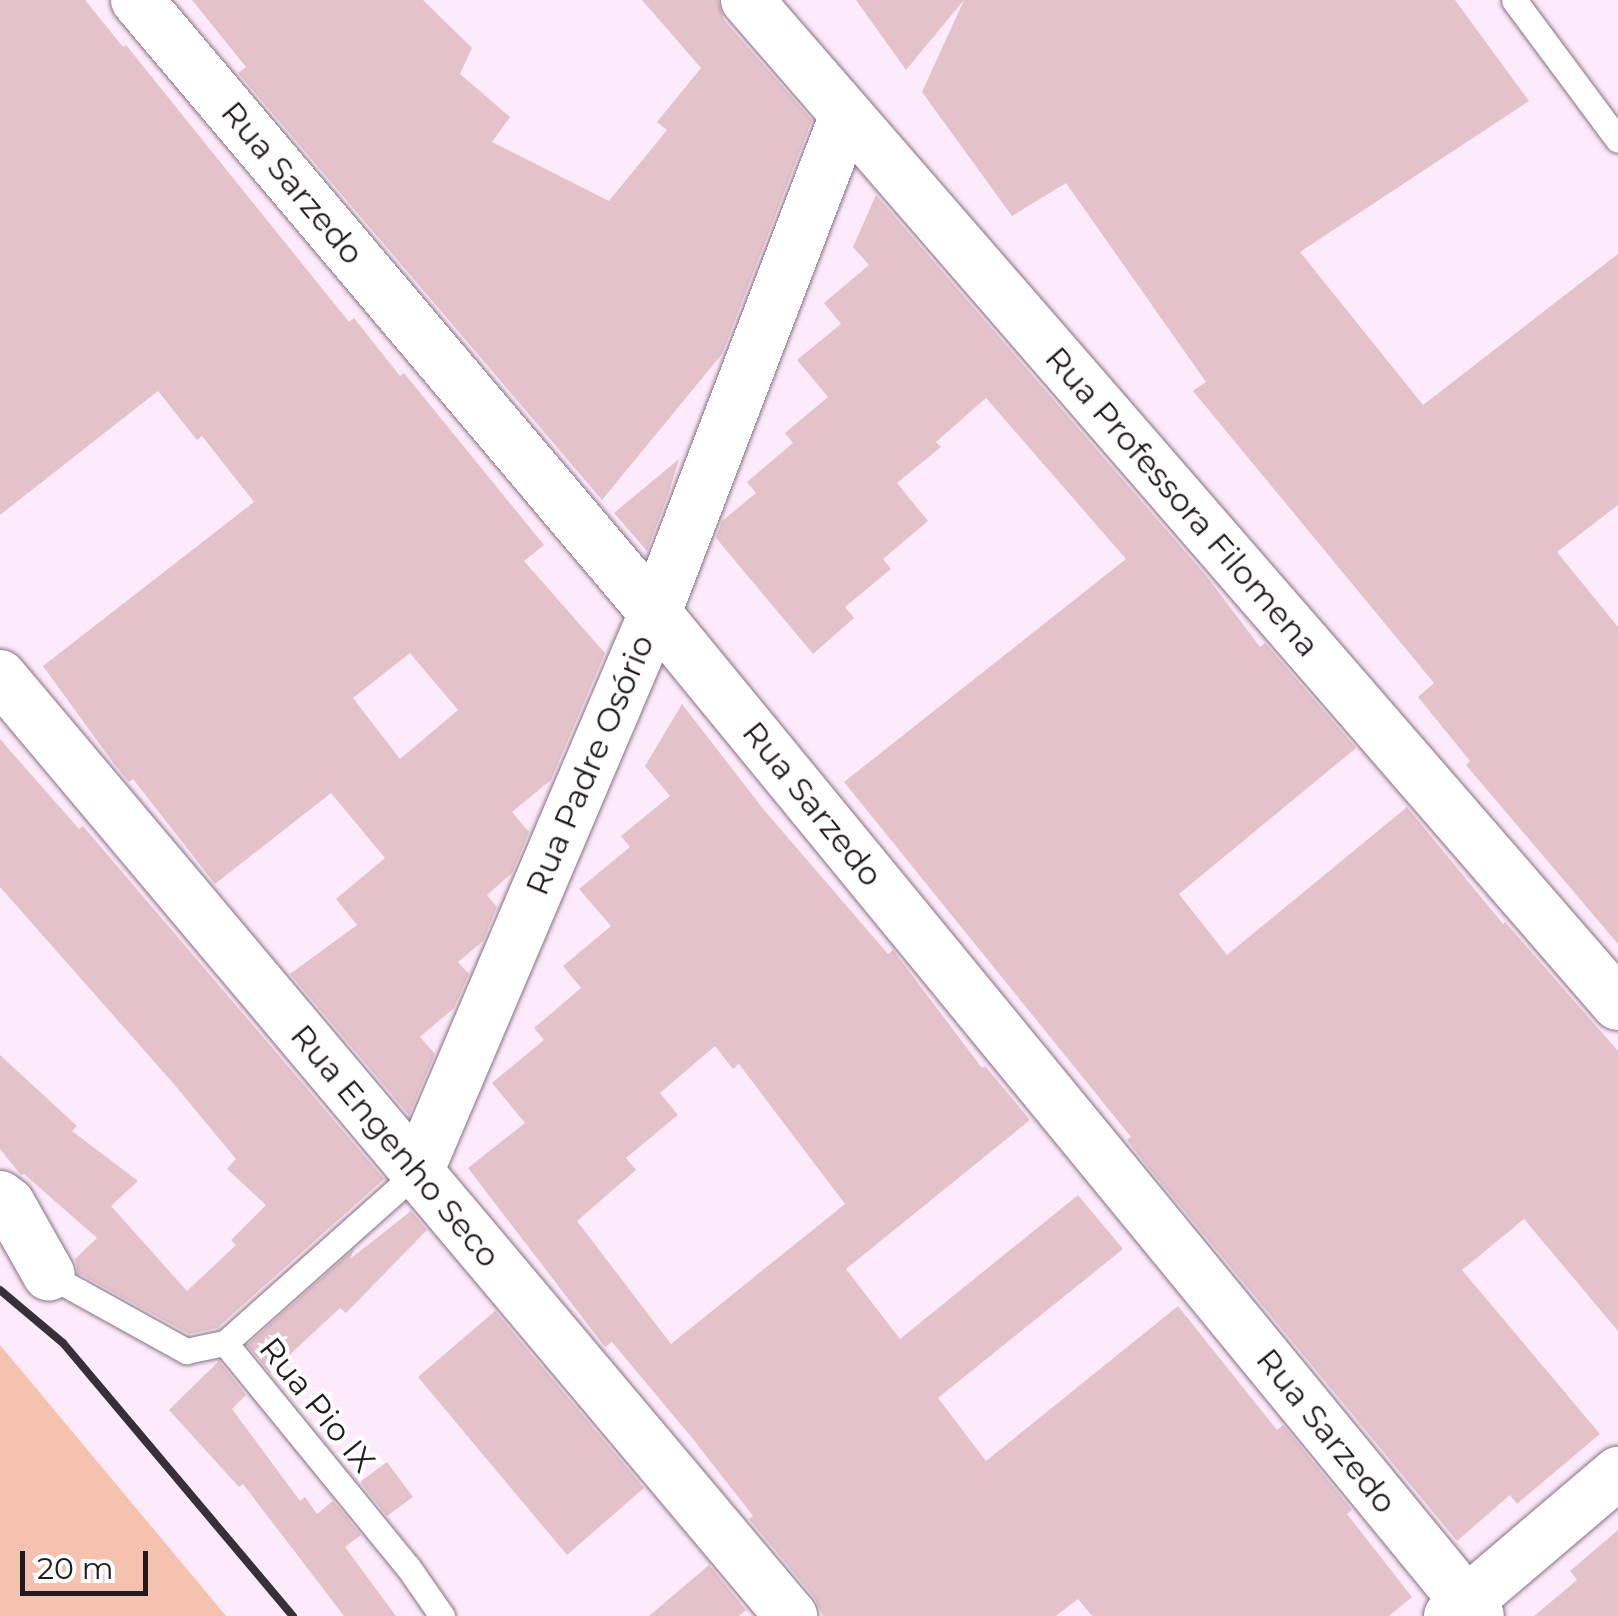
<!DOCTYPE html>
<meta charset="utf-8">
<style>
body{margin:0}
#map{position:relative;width:1618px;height:1616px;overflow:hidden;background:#fdeafa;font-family:Montserrat,sans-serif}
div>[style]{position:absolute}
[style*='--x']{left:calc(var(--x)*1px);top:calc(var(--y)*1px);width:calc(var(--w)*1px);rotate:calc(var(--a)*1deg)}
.green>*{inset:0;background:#f6c2b0}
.building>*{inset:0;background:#e3c3c9}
.roads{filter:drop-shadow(0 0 2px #867183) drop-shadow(0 0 2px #867183)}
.service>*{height:25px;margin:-12.5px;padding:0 12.5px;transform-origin:12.5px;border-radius:12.5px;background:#fff}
.minor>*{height:52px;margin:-26px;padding:0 26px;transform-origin:26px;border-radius:26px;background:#fff}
.rail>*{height:8px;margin:-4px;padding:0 4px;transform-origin:4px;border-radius:4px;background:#392f38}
span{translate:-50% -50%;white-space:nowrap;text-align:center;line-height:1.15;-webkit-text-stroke:8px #fff;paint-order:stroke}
.street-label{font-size:32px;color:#221921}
.scale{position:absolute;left:20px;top:1551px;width:128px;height:45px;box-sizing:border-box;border:5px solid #221921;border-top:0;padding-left:12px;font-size:30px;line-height:35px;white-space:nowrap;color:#221921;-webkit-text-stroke:8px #fff;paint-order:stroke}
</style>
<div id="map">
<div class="green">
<div style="clip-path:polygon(0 1345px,226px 1616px,0 1616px)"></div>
</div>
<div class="building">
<div style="clip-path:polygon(evenodd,0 0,85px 0,123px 47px,126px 45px,349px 322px,354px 318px,400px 376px,404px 373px,544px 545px,524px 561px,605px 653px,551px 780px,512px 812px,529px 832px,512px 873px,487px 895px,497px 907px,483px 941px,458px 962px,469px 974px,454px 1008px,420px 1037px,435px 1054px,409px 1115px,290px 974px,357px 925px,336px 899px,385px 858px,331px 793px,215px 884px,133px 779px,129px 782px,114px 764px,43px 666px,254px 502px,202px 436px,197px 440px,158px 391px,0 515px,0 0,410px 653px,458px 710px,400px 759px,353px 698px,410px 653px)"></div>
<div style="clip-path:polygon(192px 0,423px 0,472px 48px,460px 74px,510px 117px,492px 142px,609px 201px,667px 130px,657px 122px,701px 68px,642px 0,718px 0,724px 20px,812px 120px,722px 354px,602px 500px,250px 87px,238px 73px,246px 67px)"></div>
<div style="clip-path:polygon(856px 0,964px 0,906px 70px)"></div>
<div style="clip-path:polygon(964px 0,1455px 0,1529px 101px,1300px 252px,1423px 405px,1618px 254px,1618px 505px,1557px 552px,1618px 627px,1618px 944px,1466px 765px,1470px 761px,1418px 697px,1434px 683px,1193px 391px,1206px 382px,1066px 183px,1012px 216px,922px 92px)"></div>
<div style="clip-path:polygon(876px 195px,1208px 578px,1260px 647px,1265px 643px,1356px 748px,1179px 894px,1227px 955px,1407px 807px,1503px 924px,1505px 922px,1618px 1051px,1618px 1331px,1524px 1219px,1462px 1270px,1600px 1434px,1517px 1504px,1510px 1495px,1457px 1541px,1148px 1167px,1127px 1140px,1131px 1137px,844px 782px,1126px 559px,986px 398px,936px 442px,941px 447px,897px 483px,928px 521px,883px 559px,891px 569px,845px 607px,854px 618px,813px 654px,716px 538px,722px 521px,756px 493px,747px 482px,793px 443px,785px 433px,828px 397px,797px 360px,841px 324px,824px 303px,869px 265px,853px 247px)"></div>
<div style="clip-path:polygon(679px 459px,668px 495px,647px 551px,614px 513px)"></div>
<div style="clip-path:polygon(evenodd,682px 704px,764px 810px,888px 954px,893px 950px,982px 1068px,985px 1066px,1030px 1120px,846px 1269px,900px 1339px,1078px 1195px,1123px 1249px,938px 1398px,986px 1461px,1178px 1306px,1277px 1430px,1283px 1425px,1352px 1510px,1347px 1514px,1412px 1597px,1389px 1616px,1092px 1616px,1078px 1599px,1056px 1616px,823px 1616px,814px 1597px,749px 1519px,753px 1516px,693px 1439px,612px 1342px,605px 1347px,468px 1168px,525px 1123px,492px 1083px,544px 1040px,534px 1028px,581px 988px,563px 966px,611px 926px,579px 889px,630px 847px,621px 836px,670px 796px,645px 766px,682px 704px,715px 1046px,733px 1069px,739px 1064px,845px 1204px,671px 1344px,577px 1221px,636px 1170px,626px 1158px,678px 1115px,660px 1093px,715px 1046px)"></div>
<div style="clip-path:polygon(0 739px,79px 829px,83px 826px,384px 1179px,217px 1328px,189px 1334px,78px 1273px,75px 1259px,97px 1238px,24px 1174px,21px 1175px,0 1149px,0 1055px,77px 1126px,72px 1131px,138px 1181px,111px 1206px,187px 1291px,236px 1245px,231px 1240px,266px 1205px,227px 1169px,236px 1159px,173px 1083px,0 887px)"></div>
<div style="clip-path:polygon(411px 1211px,427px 1230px,346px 1313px,340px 1308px,270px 1373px,247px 1345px,354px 1249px,350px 1259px)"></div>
<div style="clip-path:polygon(495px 1311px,644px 1488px,567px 1555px,418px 1377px)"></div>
<div style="clip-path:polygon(219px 1361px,246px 1395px,232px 1409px,300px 1501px,305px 1497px,317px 1514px,333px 1501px,361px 1535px,345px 1547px,396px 1616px,344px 1616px,243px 1484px,239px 1487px,169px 1410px)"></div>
<div style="clip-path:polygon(387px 1462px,413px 1497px,387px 1516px,360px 1482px)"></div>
<div style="clip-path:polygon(1618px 1530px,1618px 1616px,1534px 1616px,1577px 1580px,1570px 1571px)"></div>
<div style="clip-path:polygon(709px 1565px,746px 1610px,739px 1616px,649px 1616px)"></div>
</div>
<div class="roads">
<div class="service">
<div style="--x:1514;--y:0;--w:174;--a:53.4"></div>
<div style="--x:49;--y:1275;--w:157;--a:29"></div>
<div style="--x:186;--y:1351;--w:40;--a:-12"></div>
<div style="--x:225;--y:1343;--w:289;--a:50.8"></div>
<div style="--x:408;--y:1567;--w:60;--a:55.2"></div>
<div style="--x:225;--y:1343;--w:257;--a:-41.7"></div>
</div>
<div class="minor">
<div style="--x:137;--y:0;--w:803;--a:49.8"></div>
<div style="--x:655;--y:613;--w:1297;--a:50.63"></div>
<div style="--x:747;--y:0;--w:1329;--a:49.06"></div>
<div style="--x:0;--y:676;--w:1229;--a:49.92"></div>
<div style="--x:417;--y:1172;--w:608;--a:-66.94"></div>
<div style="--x:655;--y:613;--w:533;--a:-69.02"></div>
<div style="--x:0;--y:1197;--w:11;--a:38"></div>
<div style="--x:9;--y:1204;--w:81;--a:60.6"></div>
<div style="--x:1450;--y:1616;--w:221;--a:-40.4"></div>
</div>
</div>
<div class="rail">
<div style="--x:0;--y:1290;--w:82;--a:40.1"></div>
<div style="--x:63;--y:1343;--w:357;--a:49.9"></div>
</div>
<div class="street-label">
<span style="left:292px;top:183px;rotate:50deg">Rua Sarzedo</span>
<span style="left:1182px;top:502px;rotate:49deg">Rua Professora Filomena</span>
<span style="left:590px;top:765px;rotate:-67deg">Rua Padre Osório</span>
<span style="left:812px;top:804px;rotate:51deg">Rua Sarzedo</span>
<span style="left:395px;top:1146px;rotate:50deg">Rua Engenho Seco</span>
<span style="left:317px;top:1405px;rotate:51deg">Rua Pio IX</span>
<span style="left:1326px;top:1431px;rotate:51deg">Rua Sarzedo</span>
</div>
<div class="scale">20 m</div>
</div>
